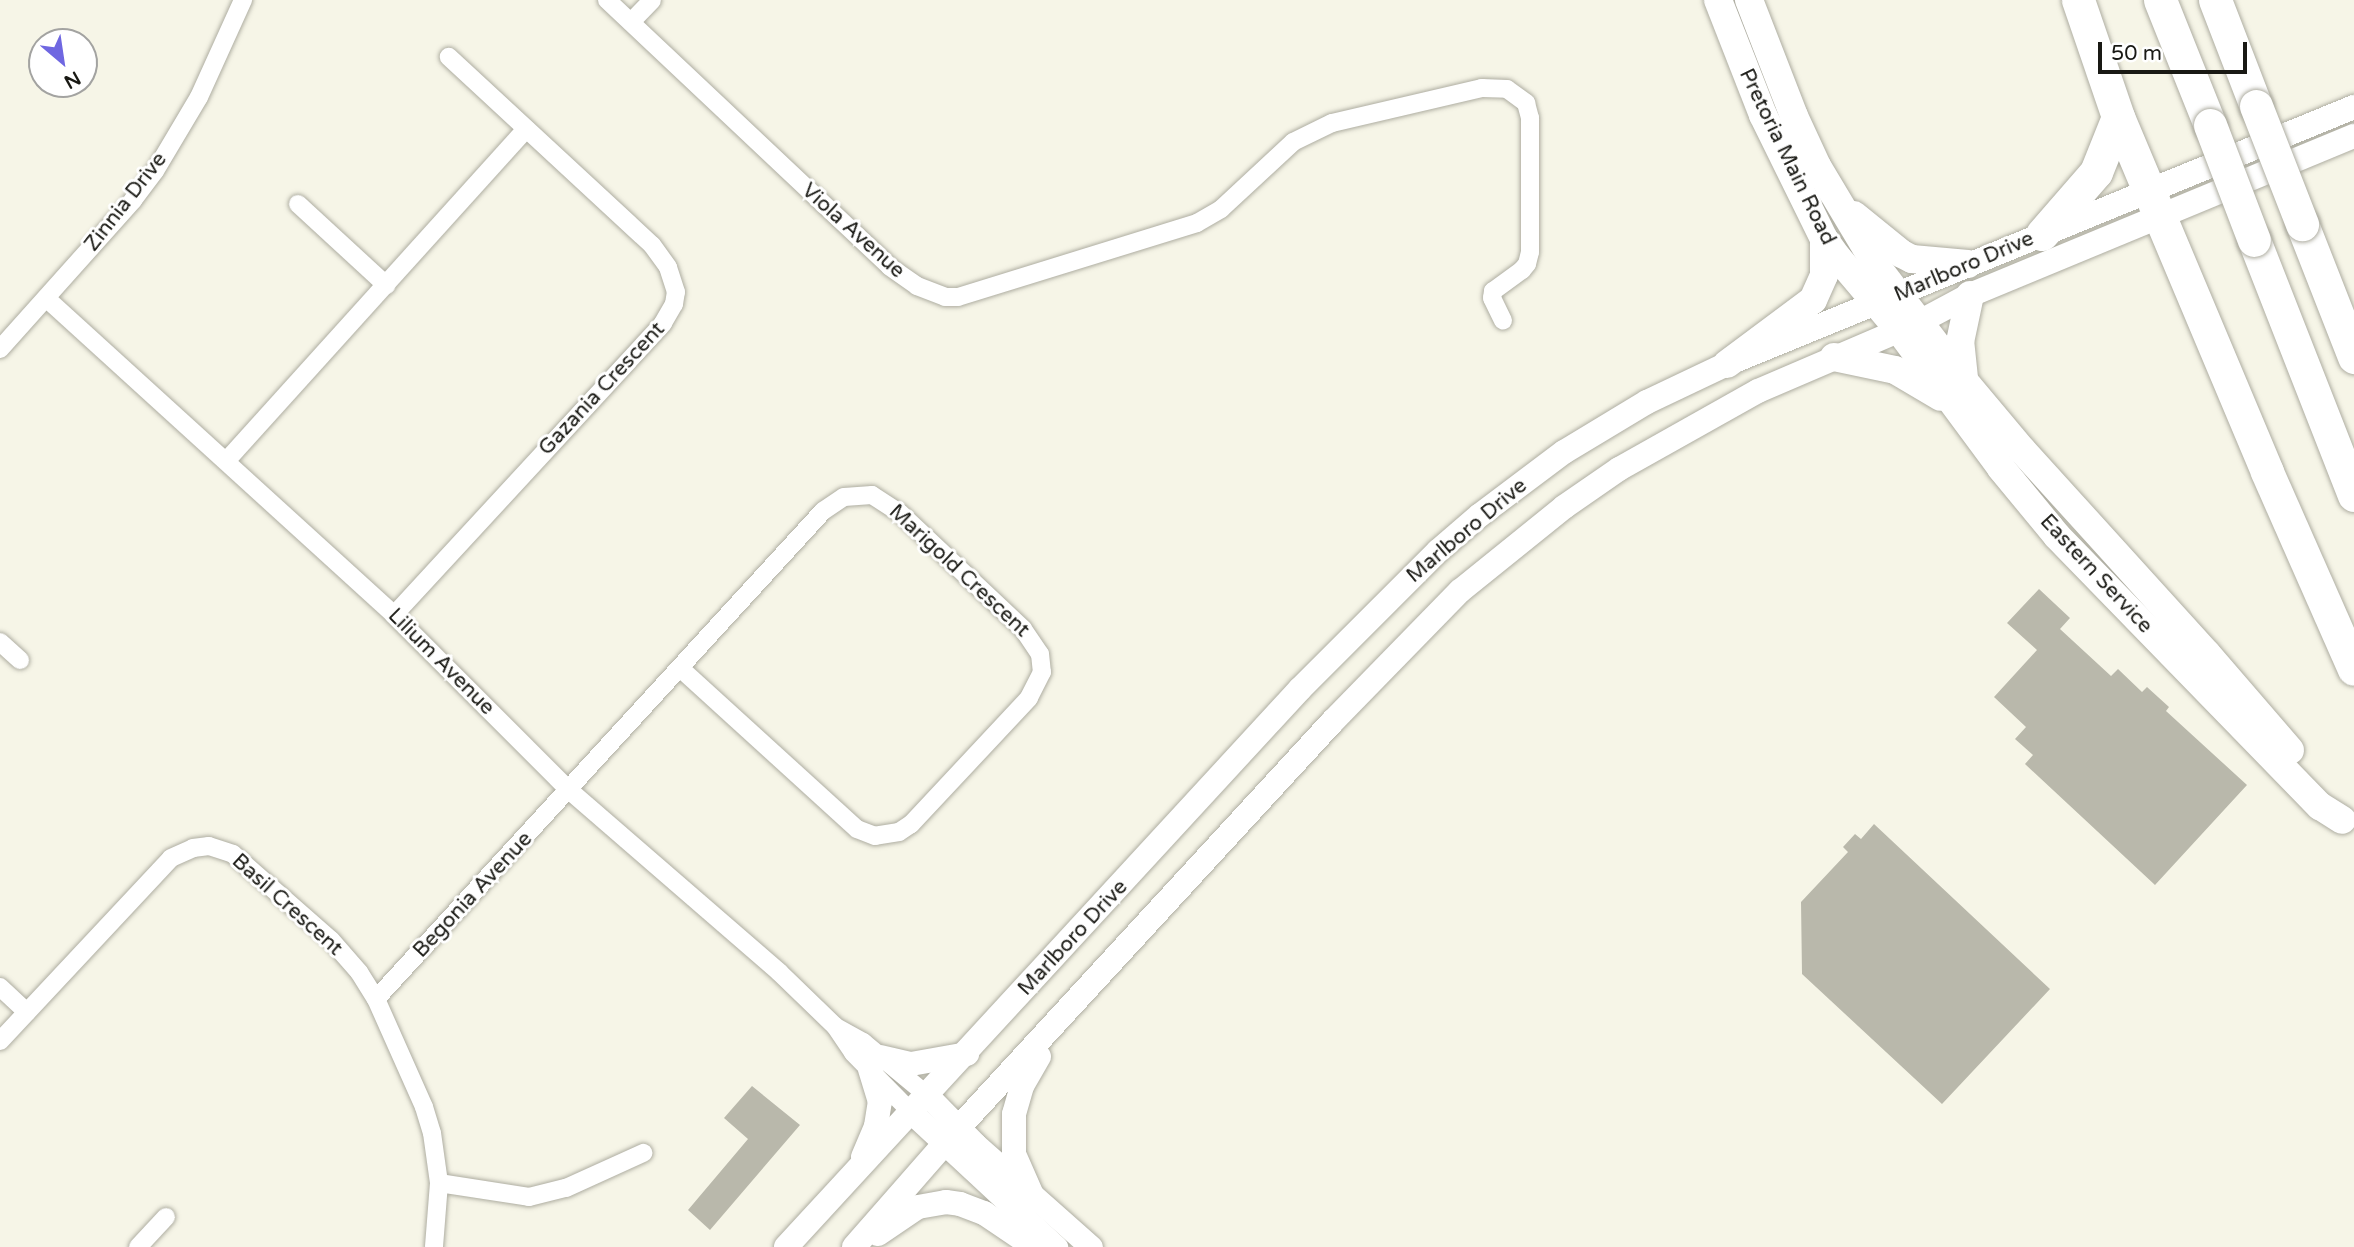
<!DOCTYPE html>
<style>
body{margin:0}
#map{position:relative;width:2354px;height:1247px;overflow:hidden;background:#f6f5e7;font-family:"Varela Round",sans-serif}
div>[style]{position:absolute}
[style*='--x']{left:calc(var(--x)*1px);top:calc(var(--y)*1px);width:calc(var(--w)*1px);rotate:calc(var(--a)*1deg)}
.building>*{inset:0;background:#b9b8ab}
.roads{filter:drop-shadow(0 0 2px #aeada1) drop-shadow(0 0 2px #aeada1)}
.minor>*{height:18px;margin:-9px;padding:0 9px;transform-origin:9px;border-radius:9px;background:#fff}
.tertiary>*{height:23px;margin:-11.5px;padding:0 11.5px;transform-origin:11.5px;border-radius:11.5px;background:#fff}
.secondary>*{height:24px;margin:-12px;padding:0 12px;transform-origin:12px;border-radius:12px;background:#fff}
.primary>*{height:28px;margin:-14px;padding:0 14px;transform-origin:14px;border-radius:14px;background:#fff}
.motorway>*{height:33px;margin:-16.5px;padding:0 16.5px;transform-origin:16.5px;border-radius:16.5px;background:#fff}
.bridges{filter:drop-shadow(0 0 2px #aeada1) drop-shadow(0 0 2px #aeada1)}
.motorway-bridge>*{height:33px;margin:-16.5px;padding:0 16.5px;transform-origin:16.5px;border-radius:16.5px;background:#fff}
span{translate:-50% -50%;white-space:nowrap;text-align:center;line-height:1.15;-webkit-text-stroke:6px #fff;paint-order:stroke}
.street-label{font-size:21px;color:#191914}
.north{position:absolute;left:28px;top:28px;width:70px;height:70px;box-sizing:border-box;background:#fff;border:2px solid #a3a3a1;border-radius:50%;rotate:151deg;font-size:19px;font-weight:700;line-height:28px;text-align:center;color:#191914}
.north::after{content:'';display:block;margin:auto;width:24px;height:32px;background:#6f67e1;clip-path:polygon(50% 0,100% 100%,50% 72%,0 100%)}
.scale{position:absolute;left:2098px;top:42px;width:149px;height:32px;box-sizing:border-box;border:4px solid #191914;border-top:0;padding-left:9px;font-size:21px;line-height:24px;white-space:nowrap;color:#191914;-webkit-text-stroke:5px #fff;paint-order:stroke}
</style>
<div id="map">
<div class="building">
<div style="clip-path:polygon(2039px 589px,2070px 618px,2060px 629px,2111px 676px,2118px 669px,2142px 692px,2147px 687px,2169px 707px,2166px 711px,2247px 785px,2155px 885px,2025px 764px,2033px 755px,2015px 739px,2026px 727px,1994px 697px,2037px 650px,2007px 623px)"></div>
<div style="clip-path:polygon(1874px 824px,2050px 989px,1942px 1104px,1802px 974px,1801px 902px,1848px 852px,1843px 847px,1855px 834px,1861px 839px)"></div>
<div style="clip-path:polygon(752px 1086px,800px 1125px,710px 1230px,688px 1210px,748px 1139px,724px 1118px)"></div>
</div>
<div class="roads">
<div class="minor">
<div style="--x:607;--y:0;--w:389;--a:43.3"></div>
<div style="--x:890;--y:267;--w:33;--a:35"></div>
<div style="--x:917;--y:286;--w:30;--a:21"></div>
<div style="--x:945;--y:297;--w:13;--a:0"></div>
<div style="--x:958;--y:297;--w:250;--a:-17.2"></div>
<div style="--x:1197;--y:223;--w:28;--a:-30"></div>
<div style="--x:1221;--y:209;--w:98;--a:-42.9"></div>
<div style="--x:1293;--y:142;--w:43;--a:-26"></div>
<div style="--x:1332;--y:123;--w:154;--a:-13.1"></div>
<div style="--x:1482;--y:88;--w:25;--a:2"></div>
<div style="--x:1507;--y:89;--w:24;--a:36"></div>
<div style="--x:1526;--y:103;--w:16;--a:75"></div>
<div style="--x:1530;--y:118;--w:134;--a:90"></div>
<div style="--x:1530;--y:252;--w:12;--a:104"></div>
<div style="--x:1527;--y:264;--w:8;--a:130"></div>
<div style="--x:1522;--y:270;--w:36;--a:144"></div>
<div style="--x:1493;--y:291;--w:7;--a:98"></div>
<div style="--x:1492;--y:298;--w:25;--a:64"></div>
<div style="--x:631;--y:22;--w:30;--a:-46"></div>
<div style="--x:298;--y:204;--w:120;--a:42.6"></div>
<div style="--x:47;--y:299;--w:469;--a:42.3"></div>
<div style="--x:394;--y:615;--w:247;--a:45"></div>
<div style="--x:569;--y:790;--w:278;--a:40.9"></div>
<div style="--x:779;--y:972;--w:78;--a:44"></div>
<div style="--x:835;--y:1026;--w:32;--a:56"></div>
<div style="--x:853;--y:1053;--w:84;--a:45.5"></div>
<div style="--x:0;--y:349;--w:200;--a:-48.2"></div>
<div style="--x:133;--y:200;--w:36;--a:-53"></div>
<div style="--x:155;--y:171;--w:86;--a:-59.3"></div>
<div style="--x:199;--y:97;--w:107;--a:-65.6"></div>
<div style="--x:227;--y:460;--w:446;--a:-47.9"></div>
<div style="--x:394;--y:615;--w:397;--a:-47.3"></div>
<div style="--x:663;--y:323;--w:22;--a:-60"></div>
<div style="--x:674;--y:304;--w:12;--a:-81"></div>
<div style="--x:676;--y:292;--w:26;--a:-108"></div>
<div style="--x:668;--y:267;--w:27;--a:-126"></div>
<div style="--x:652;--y:245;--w:277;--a:-137.2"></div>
<div style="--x:0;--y:642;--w:27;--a:42"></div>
<div style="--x:0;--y:987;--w:37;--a:43"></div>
<div style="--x:376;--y:999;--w:662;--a:-47.51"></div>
<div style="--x:823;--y:511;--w:25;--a:-34"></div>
<div style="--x:844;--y:497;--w:28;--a:-4"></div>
<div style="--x:872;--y:495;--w:33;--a:33"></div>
<div style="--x:900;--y:513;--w:169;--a:43.3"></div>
<div style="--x:1023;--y:629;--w:30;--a:56"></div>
<div style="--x:1040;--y:654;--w:18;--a:84"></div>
<div style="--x:1042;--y:672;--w:29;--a:117"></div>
<div style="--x:1029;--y:698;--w:173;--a:133.1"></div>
<div style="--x:911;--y:824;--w:14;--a:146"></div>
<div style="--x:899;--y:832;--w:24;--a:171"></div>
<div style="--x:875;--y:836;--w:19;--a:-159"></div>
<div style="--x:857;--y:829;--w:239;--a:-137.7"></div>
<div style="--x:838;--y:1028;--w:29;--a:29"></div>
<div style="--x:863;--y:1042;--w:85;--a:39.7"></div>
<div style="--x:0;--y:1041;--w:250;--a:-46.9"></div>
<div style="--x:171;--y:858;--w:24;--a:-24"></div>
<div style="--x:193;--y:848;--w:16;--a:-7"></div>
<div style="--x:209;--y:846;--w:25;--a:18"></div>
<div style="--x:233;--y:854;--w:130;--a:41.3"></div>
<div style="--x:331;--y:940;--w:43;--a:48.8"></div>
<div style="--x:359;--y:972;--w:32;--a:58"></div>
<div style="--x:376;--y:999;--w:118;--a:66"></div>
<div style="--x:424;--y:1107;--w:27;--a:73"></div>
<div style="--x:432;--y:1133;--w:50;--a:82"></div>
<div style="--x:439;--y:1183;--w:64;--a:94.5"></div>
<div style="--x:439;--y:1183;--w:91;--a:8.8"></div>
<div style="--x:529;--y:1197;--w:38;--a:-14"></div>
<div style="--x:566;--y:1188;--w:85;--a:-24.4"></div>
<div style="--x:138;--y:1247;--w:41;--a:-47"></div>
</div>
<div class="tertiary">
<div style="--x:928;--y:1096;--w:67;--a:45.6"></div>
<div style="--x:975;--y:1144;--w:155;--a:41.6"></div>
<div style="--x:912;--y:1113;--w:197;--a:42.9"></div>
</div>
<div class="secondary">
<div style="--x:880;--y:1057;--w:32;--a:13"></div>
<div style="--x:911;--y:1064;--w:57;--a:-10.1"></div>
<div style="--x:863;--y:1157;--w:34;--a:-67"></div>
<div style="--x:876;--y:1126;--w:24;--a:-81"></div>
<div style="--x:880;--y:1102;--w:34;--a:-107"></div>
<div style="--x:1032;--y:1195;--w:45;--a:-113.7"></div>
<div style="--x:1014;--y:1154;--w:40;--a:-90"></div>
<div style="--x:1014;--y:1114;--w:29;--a:-74"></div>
<div style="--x:1022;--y:1086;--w:34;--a:-60"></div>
<div style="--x:878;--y:1234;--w:48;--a:-34"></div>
<div style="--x:918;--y:1207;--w:28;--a:-10"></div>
<div style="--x:946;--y:1202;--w:14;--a:8"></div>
<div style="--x:960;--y:1204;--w:26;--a:21"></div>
<div style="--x:984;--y:1213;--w:60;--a:34.2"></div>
<div style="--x:786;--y:1247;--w:759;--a:-47.35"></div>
<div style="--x:1300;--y:689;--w:195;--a:-45"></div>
<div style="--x:1438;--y:551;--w:55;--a:-40.6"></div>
<div style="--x:1480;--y:515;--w:105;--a:-36.9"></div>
<div style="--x:1564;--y:452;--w:97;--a:-31.1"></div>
<div style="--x:1647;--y:402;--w:89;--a:-25.4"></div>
<div style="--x:1727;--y:364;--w:678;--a:-22.29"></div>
<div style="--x:854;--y:1247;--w:149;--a:-48.8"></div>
<div style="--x:952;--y:1135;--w:563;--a:-47.38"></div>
<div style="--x:1333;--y:721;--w:182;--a:-45.7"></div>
<div style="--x:1460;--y:591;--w:134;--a:-38.9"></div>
<div style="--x:1564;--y:507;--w:67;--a:-34.6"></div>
<div style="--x:1619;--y:469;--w:159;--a:-29.3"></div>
<div style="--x:1758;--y:391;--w:177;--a:-23.2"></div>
<div style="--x:1921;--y:321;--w:55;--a:-28"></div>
<div style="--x:1970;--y:295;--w:416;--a:-22.5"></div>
</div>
<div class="primary">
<div style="--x:1718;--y:0;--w:123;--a:68.6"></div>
<div style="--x:1763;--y:115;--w:138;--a:63.8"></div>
<div style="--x:1824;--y:239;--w:24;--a:54"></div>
<div style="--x:1838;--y:258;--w:94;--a:49.7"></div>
<div style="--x:1899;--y:330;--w:172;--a:53.5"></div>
<div style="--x:2001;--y:468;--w:88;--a:50.5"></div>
<div style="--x:2057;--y:536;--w:377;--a:45.8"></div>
<div style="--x:2320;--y:806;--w:26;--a:32"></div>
<div style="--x:1749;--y:0;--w:124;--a:68.8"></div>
<div style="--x:1794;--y:116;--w:55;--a:65.3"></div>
<div style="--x:1817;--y:166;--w:119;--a:59.1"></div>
<div style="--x:1878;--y:268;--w:143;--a:52.7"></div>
<div style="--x:1965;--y:382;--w:89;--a:50"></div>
<div style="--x:2022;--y:450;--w:275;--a:47.8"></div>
<div style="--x:2207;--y:654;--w:127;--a:49.2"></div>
<div style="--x:1854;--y:215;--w:62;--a:39.1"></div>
<div style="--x:1902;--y:254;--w:11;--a:27"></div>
<div style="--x:1912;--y:259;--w:56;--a:5.1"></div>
<div style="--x:1834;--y:357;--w:62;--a:12"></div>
<div style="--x:1895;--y:370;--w:53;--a:30.4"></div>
<div style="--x:1727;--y:364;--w:107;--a:-36.7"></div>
<div style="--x:1813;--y:300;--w:27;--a:-66"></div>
<div style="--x:1824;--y:275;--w:36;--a:-90"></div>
<div style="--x:1964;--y:378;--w:36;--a:-96"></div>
<div style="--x:1960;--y:342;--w:48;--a:-78"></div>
</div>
<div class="motorway">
<div style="--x:2078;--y:0;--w:124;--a:71.1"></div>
<div style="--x:2118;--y:117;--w:385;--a:67.2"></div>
<div style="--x:2267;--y:472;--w:215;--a:66.2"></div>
<div style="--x:2160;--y:0;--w:135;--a:68.2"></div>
<div style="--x:2215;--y:0;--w:114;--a:68.9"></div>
<div style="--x:2302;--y:224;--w:143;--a:68.6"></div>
<div style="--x:2042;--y:234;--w:82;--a:-48.9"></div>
<div style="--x:2096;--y:172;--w:59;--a:-68.2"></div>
<div style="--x:2254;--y:240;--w:274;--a:68.6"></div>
</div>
</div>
<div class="bridges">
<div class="motorway-bridge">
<div style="--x:2256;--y:106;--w:127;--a:68.7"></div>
<div style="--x:2210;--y:125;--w:123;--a:69.1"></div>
</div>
</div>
<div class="street-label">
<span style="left:1787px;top:157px;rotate:64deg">Pretoria Main Road</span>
<span style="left:126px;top:202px;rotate:-52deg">Zinnia Drive</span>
<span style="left:853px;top:231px;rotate:42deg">Viola Avenue</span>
<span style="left:1964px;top:267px;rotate:-23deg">Marlboro Drive</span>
<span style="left:602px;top:389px;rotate:-47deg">Gazania Crescent</span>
<span style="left:1467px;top:531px;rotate:-40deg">Marlboro Drive</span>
<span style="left:959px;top:571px;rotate:43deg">Marigold Crescent</span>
<span style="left:2096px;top:574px;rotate:47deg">Eastern Service</span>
<span style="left:441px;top:662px;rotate:45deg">Lilium Avenue</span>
<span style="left:473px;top:895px;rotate:-47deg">Begonia Avenue</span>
<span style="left:287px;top:905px;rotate:42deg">Basil Crescent</span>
<span style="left:1073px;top:938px;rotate:-47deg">Marlboro Drive</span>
</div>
<div class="north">N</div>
<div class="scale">50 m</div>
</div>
